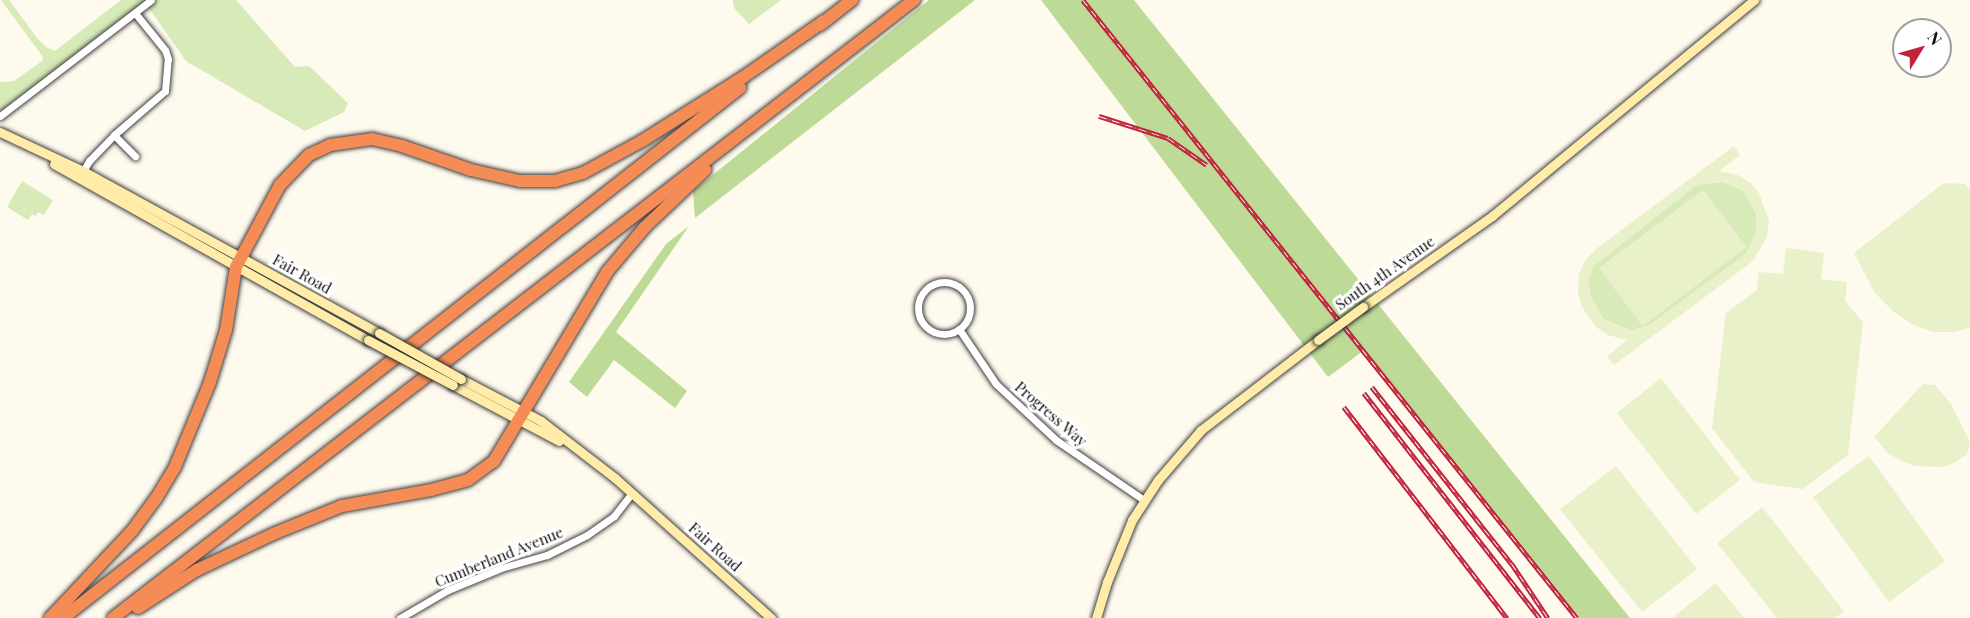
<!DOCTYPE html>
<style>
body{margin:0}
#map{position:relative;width:1970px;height:618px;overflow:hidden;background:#fffaee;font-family:"Playfair Display",serif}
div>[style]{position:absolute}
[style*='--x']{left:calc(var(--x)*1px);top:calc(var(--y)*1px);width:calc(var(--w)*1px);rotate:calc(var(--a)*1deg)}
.green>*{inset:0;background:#d7eab7}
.forest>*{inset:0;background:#bddb96}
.pitch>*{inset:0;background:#e8f1c9}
.roads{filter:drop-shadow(0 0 2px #404040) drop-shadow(0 0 2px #404040)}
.street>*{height:7px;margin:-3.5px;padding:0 3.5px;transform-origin:3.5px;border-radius:3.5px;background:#fff}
.street>.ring{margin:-3.5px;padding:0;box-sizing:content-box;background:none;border:7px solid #fff;border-radius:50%}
.secondary>*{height:9px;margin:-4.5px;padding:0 4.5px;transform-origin:4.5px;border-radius:4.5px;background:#ffeca9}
.highway>*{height:12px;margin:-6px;padding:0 6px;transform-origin:6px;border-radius:6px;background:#f68c55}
.rail>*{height:4.5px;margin-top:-2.25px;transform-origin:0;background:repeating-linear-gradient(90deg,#fff 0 7px,#c0233c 0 14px);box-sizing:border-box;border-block:2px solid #c0233c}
.bridges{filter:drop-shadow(0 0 2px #2f2f2f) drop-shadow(0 0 2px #2f2f2f)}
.secondary-bridge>*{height:9px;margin:-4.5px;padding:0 4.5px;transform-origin:4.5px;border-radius:4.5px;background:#ffeca9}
span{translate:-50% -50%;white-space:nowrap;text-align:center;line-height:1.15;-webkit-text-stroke:6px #fff;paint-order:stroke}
.street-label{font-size:15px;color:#0d0d0d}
.north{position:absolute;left:1892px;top:18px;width:60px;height:60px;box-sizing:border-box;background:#fff;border:2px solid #9e9e9e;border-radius:50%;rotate:53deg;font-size:16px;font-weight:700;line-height:24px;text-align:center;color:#0d0d0d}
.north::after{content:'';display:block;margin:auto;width:21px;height:27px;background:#c0233c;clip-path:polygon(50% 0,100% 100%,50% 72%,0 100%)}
</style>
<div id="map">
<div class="green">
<div style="clip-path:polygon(1px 0,9px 0,37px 38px,46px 47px,55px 51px,121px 0,236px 0,295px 67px,309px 66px,348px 103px,344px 112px,305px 131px,186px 61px,146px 4px,0 116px,0 82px,14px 81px,42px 61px,43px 57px)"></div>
<div style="clip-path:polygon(733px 0,781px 0,749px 24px,734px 8px)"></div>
<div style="clip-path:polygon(22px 181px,53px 200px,44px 215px,38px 212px,36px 216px,32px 214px,28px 220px,7px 207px)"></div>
<div style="clip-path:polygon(1723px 182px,1743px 190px,1756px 213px,1757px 228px,1747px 253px,1651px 324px,1632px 331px,1603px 319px,1590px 295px,1588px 280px,1593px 266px,1694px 187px,1702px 184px)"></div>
</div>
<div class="forest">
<div style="clip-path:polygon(929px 0,975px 0,695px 218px,693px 191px)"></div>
<div style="clip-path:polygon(1041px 0,1134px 0,1630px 618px,1577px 618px,1363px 351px,1328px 377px)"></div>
<div style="clip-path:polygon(689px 226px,616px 332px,687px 391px,675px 408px,614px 360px,587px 397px,569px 382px,666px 244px)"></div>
</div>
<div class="pitch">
<div style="clip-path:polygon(evenodd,1734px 146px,1740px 155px,1719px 171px,1738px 175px,1751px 183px,1759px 193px,1769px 221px,1767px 236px,1760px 249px,1753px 261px,1614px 365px,1607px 357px,1627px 340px,1608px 335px,1596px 327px,1582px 307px,1578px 293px,1579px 274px,1586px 259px,1596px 249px,1734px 146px,1723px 182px,1743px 190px,1756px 213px,1757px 228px,1747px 253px,1651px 324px,1643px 326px,1747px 247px,1703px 190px,1599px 268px,1643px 327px,1632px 331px,1603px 319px,1590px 295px,1588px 280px,1593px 266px,1694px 187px,1702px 184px,1723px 182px)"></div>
<div style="clip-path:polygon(1944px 183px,1965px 184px,1970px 190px,1970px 327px,1955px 332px,1933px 332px,1911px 324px,1893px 311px,1875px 293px,1854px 253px)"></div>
<div style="clip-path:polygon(1786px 248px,1824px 253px,1821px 279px,1847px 282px,1845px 301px,1863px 322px,1848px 455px,1803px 489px,1754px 482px,1712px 428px,1726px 313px,1757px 290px,1759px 272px,1783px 274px)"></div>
<div style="clip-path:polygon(1661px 378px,1740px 480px,1696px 514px,1617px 413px)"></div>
<div style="clip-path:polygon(1923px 384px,1935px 385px,1951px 404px,1970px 442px,1967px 454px,1956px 462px,1943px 467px,1915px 466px,1902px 461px,1889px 454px,1874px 437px)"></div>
<div style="clip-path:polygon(1869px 456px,1945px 561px,1889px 602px,1813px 497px)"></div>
<div style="clip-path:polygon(1616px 466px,1697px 569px,1642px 612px,1560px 509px)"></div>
<div style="clip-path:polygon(1762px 507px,1844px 611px,1835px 618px,1777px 618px,1717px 543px)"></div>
<div style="clip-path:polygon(1716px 583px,1744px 618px,1672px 618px)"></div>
</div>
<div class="roads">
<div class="street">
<div style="--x:0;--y:116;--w:190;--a:-37.5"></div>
<div style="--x:114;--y:135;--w:30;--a:45"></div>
<div style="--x:83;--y:171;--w:12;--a:-59"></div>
<div style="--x:89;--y:161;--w:36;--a:-46"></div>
<div style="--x:114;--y:135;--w:67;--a:-40.8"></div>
<div style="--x:165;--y:91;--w:32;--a:-85"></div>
<div style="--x:168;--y:59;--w:9;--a:-108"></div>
<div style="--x:165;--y:50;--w:48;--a:-129"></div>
<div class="ring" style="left:918px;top:282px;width:45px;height:45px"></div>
<div style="--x:959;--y:329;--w:66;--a:56.1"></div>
<div style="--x:996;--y:384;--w:82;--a:43"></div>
<div style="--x:1056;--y:440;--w:107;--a:34.3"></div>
<div style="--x:400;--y:618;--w:56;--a:-30.3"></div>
<div style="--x:448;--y:590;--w:57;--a:-22.5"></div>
<div style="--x:501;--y:568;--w:48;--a:-15.8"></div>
<div style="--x:547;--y:555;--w:45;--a:-26.6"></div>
<div style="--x:587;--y:535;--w:33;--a:-35"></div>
<div style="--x:614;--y:516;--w:29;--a:-52"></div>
</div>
<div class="secondary">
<div style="--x:0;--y:132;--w:92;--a:25.2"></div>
<div style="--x:83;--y:171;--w:337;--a:28.7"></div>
<div style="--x:54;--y:164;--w:360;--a:29.3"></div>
<div style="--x:1363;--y:307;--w:158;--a:-35.2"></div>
<div style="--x:1492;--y:216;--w:340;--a:-39.5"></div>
<div style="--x:461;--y:379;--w:90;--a:27.7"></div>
<div style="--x:541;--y:421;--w:93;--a:37.6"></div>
<div style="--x:615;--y:478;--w:210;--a:41.9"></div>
<div style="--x:453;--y:385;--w:120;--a:27.8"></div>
<div style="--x:1096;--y:618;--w:38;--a:-73"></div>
<div style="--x:1107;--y:582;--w:67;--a:-68"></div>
<div style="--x:1132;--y:520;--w:48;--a:-57"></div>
<div style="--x:1158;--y:480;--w:66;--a:-49.3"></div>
<div style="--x:1201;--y:430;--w:148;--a:-37.6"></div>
</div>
<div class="highway">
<div style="--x:820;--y:25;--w:41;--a:-38"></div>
<div style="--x:138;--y:608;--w:70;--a:-32.8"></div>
<div style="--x:197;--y:570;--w:84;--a:-25.3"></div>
<div style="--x:273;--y:534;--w:74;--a:-22.1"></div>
<div style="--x:342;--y:506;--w:90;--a:-10.2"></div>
<div style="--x:431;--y:490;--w:38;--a:-15"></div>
<div style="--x:468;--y:480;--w:32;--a:-36"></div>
<div style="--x:494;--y:461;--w:220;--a:-59.1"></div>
<div style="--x:607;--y:272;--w:59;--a:-49.8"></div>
<div style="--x:645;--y:227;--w:83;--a:-43.5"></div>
<div style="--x:50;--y:618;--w:120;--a:-46.7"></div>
<div style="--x:132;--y:531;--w:42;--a:-53.7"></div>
<div style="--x:157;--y:497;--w:35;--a:-59"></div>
<div style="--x:175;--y:467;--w:92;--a:-67.6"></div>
<div style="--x:210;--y:382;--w:54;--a:-72.9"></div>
<div style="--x:226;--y:330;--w:64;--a:-81"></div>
<div style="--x:236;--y:267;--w:93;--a:-61.8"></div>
<div style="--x:280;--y:185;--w:42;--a:-46"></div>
<div style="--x:309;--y:155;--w:23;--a:-25"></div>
<div style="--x:330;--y:145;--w:42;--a:-8.1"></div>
<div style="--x:372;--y:139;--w:31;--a:13"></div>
<div style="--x:402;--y:146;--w:73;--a:19.2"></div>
<div style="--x:471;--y:170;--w:50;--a:12.7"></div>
<div style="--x:520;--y:181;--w:35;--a:0"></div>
<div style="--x:555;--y:181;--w:29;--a:-16"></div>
<div style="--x:583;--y:173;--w:67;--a:-28.5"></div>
<div style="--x:642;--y:141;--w:118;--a:-32.2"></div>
<div style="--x:742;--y:78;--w:100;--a:-34.8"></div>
<div style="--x:63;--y:618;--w:860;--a:-38.06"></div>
<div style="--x:113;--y:618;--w:1012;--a:-37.65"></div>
</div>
</div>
<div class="rail">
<div style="--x:1083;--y:0;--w:791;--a:51.36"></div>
<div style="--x:1099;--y:116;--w:72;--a:17.7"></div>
<div style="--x:1168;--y:138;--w:47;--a:34.7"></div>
<div style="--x:1372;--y:387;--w:226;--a:51.7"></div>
<div style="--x:1512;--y:564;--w:65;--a:56.3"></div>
<div style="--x:1364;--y:393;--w:286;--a:52"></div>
<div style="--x:1344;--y:407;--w:267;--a:52.3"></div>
</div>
<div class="bridges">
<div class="secondary-bridge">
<div style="--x:379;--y:333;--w:94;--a:29.3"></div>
<div style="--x:368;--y:340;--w:96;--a:27.9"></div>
<div style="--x:1318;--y:340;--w:56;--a:-36.3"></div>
</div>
</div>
<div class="street-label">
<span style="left:1385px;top:273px;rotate:-35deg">South 4th Avenue</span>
<span style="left:302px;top:274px;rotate:29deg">Fair Road</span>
<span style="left:1051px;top:414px;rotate:41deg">Progress Way</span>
<span style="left:715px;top:547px;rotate:42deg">Fair Road</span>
<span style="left:499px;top:557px;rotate:-22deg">Cumberland Avenue</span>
</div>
<div class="north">N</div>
</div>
